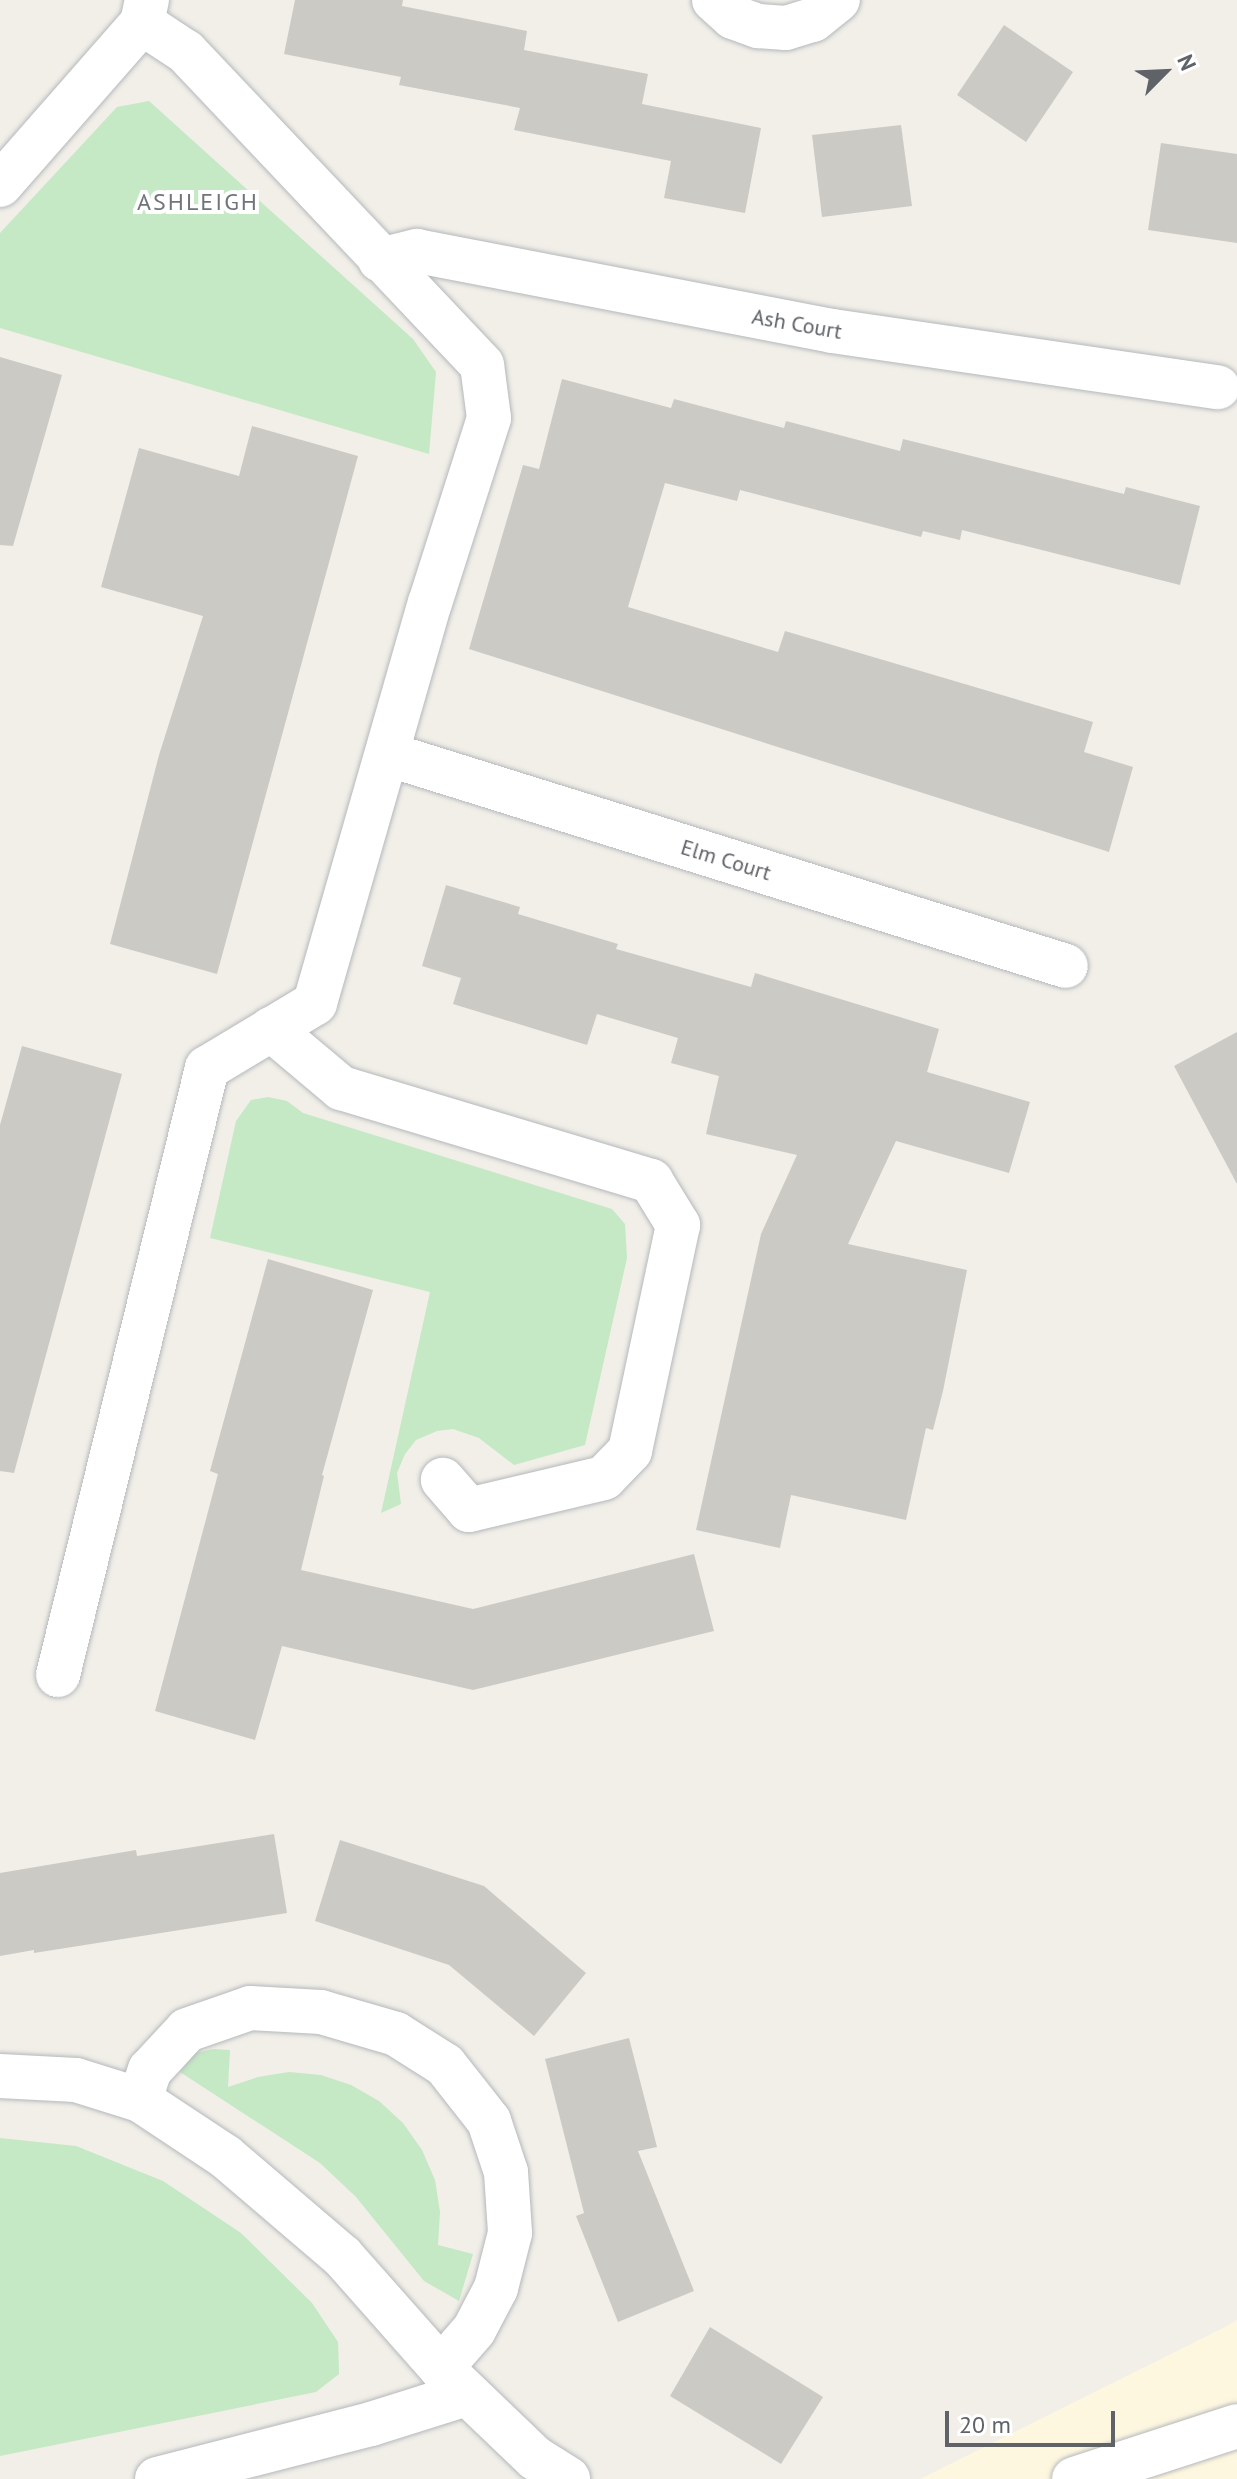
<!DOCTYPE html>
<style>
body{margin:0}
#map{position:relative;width:1237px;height:2479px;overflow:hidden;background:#f1efe8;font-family:"PT Sans",sans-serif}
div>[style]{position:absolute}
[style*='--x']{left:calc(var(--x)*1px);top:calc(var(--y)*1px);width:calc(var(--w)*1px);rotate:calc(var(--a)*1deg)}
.commercial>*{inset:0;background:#fef7e0}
.green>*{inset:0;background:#c5e8c5}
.building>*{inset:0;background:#cccac5}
.roads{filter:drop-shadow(0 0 2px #b5b8bc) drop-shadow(0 0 2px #b5b8bc)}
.minor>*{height:44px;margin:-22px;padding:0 22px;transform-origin:22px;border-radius:22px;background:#fff}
span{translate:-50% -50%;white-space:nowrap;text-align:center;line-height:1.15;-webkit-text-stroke:8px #fff;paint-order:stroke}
.street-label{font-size:22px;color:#5f6368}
.neighbourhood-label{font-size:24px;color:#70757a;letter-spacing:2px}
.north{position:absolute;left:1125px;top:32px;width:80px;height:80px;-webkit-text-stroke:6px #fff;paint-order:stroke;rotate:66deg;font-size:22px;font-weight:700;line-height:32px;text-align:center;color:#5f6368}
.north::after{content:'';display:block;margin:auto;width:28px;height:36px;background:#5f6368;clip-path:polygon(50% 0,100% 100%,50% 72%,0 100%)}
.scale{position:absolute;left:945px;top:2411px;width:170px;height:36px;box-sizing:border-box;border:4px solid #5f6368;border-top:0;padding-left:10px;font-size:24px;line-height:28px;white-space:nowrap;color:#5f6368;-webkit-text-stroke:6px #fff;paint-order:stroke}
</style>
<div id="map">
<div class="commercial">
<div style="clip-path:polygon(1237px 2320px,1237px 2479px,920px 2479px,1225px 2327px)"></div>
</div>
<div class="green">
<div style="clip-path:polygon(149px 101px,413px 339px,436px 372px,429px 454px,0 328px,0 233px,117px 107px)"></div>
<div style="clip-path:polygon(268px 1097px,287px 1101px,303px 1113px,612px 1209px,625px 1224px,627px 1258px,585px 1445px,514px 1465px,479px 1438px,453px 1429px,437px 1431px,416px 1440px,405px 1454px,397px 1473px,401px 1504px,381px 1513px,430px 1292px,210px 1238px,236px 1121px,251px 1100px)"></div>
<div style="clip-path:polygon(214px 2049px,230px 2050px,228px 2087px,258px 2077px,289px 2072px,321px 2075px,351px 2085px,379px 2101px,403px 2123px,422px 2150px,435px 2180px,440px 2212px,438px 2245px,473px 2254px,459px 2301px,424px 2281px,356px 2197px,320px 2163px,180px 2072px,195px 2053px)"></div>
<div style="clip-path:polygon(0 2138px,76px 2146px,163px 2181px,241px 2233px,312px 2303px,338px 2342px,339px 2374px,316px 2392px,0 2456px)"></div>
</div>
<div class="building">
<div style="clip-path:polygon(295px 0,403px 0,402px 6px,527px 31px,524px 50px,648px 74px,642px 104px,761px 128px,745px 213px,664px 198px,671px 161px,514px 130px,520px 108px,399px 85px,401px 77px,284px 54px)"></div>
<div style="clip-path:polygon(1004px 25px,1073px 72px,1026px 142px,957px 95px)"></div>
<div style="clip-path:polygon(901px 125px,912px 206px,822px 217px,812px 135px)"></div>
<div style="clip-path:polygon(1161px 143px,1237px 154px,1237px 243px,1148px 230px)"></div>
<div style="clip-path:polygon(0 357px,62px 375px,13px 546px,0 545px)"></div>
<div style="clip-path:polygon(562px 379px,671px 408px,674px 399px,784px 428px,786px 421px,900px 451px,903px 439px,1124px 494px,1126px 487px,1200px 506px,1180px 585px,962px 530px,960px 540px,923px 531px,921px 537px,740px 490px,737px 501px,665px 483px,628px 607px,778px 652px,785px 631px,1093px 722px,1084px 752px,1133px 767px,1109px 852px,469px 649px,523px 465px,539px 469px)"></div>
<div style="clip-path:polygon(252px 426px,358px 456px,217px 974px,110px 944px,159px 755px,203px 616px,101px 587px,139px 448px,239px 476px)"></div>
<div style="clip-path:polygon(446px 885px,520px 907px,518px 914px,618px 944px,616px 949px,751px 987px,755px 973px,939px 1029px,927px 1072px,1030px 1102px,1009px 1173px,896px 1141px,848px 1244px,967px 1270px,943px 1391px,933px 1430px,926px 1428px,906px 1520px,791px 1495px,780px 1548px,696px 1530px,761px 1234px,797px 1155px,706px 1134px,719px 1076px,671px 1063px,678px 1038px,597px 1014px,587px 1045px,453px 1004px,461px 978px,422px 966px)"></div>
<div style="clip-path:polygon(1237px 1032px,1237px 1184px,1174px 1066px)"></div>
<div style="clip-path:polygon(22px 1046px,122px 1074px,14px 1473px,0 1471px,0 1125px)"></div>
<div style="clip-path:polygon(268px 1259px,373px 1290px,322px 1475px,324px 1476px,301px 1570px,473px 1609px,694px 1554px,714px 1631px,473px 1690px,282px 1646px,255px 1740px,155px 1711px,218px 1474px,210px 1471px)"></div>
<div style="clip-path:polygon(274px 1834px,287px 1913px,34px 1953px,34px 1950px,0 1956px,0 1873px,136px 1850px,137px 1856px)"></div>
<div style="clip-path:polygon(340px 1840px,484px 1886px,586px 1973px,534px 2036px,449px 1965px,315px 1921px)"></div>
<div style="clip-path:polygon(629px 2038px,657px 2147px,638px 2151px,694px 2291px,618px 2322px,576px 2216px,584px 2213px,545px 2059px)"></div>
<div style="clip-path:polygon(710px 2327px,823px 2397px,781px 2464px,670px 2396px)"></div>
</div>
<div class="roads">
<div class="minor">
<div style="--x:714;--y:0;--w:25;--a:42"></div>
<div style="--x:733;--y:17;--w:27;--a:20"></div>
<div style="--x:758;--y:26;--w:28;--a:4"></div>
<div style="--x:786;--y:28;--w:28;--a:-17"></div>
<div style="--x:813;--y:20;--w:32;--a:-39"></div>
<div style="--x:0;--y:185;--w:215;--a:-48.8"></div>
<div style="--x:380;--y:260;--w:38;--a:-14"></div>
<div style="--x:417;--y:251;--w:423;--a:10.9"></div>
<div style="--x:832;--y:331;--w:390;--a:8.3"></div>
<div style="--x:387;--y:754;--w:711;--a:17.34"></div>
<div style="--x:271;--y:1029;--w:92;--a:40.1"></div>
<div style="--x:341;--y:1088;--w:324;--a:16.7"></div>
<div style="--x:651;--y:1181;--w:52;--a:58.5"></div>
<div style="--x:678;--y:1225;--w:231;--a:102"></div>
<div style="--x:630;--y:1451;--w:37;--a:134"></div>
<div style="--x:604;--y:1478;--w:139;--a:166.7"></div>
<div style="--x:469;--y:1510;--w:40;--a:-131"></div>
<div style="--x:58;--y:1675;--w:625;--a:-76.21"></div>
<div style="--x:207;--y:1068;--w:126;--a:-31"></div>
<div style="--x:315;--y:1003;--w:416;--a:-74"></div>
<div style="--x:430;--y:603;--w:194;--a:-72.3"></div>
<div style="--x:489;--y:418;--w:53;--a:-97.5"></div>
<div style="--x:482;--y:365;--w:431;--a:-133.4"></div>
<div style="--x:186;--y:52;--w:53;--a:-146.6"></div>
<div style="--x:142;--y:23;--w:24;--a:-78"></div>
<div style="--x:0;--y:2076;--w:76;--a:3"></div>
<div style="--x:76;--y:2080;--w:67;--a:17.4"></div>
<div style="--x:140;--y:2100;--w:103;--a:33.5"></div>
<div style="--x:226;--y:2157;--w:153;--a:40.5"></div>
<div style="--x:342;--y:2256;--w:149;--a:48.5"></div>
<div style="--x:441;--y:2368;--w:130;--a:43.8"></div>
<div style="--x:535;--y:2458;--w:39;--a:32"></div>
<div style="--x:140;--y:2100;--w:32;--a:-72"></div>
<div style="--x:150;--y:2070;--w:54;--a:-47.2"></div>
<div style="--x:187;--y:2030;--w:67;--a:-19.2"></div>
<div style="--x:250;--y:2008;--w:71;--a:3.2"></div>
<div style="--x:321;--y:2012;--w:78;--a:16.3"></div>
<div style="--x:396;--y:2034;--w:58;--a:32.3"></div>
<div style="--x:445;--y:2065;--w:71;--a:51.8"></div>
<div style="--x:489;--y:2121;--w:54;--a:71.6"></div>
<div style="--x:506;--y:2172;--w:61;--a:86.2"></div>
<div style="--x:510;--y:2233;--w:57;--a:104.3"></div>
<div style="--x:496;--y:2288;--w:47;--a:117.6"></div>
<div style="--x:474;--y:2330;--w:50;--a:131"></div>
<div style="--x:157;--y:2479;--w:221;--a:-14.4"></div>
<div style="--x:371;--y:2424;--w:100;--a:-17.5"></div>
<div style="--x:1074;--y:2479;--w:171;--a:-18"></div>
</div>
</div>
<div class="street-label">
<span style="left:797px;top:324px;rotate:10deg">Ash Court</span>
<span style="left:726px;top:860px;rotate:17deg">Elm Court</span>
</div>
<div class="neighbourhood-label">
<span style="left:198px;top:202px">ASHLEIGH</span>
</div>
<div class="north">N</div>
<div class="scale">20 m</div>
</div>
